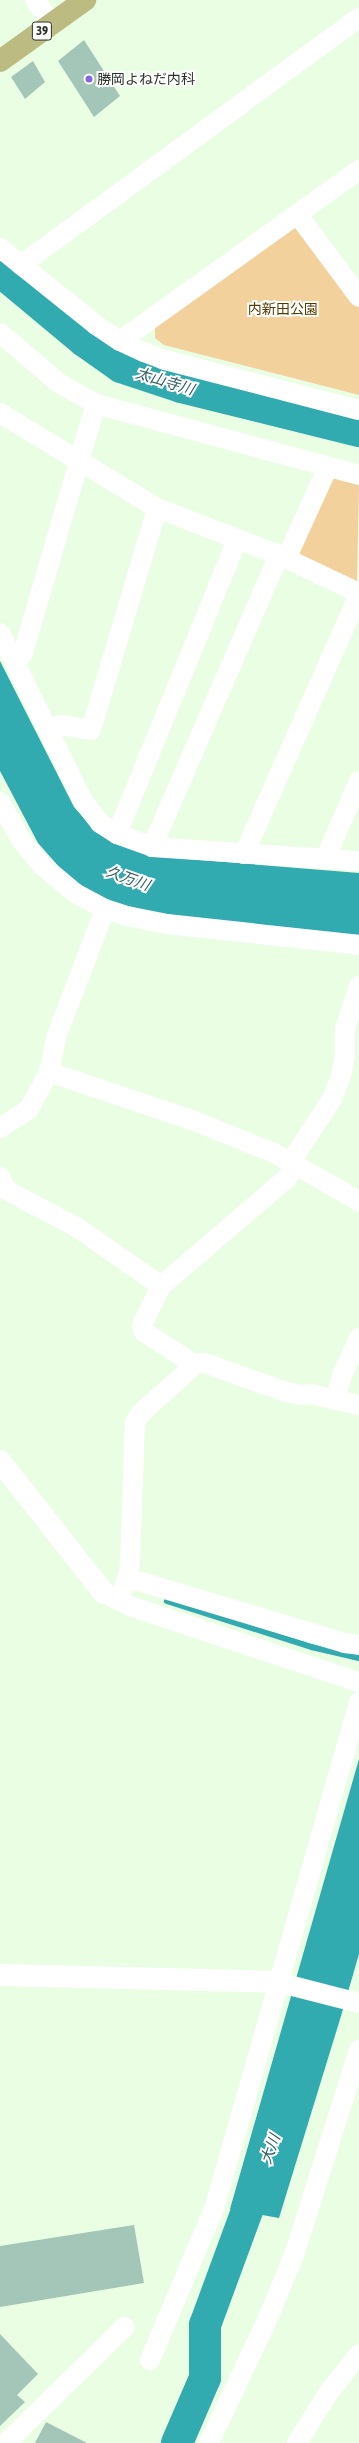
<!DOCTYPE html>
<meta charset="utf-8">
<style>
body{margin:0}
#map{position:relative;width:359px;height:2443px;overflow:hidden;background:#e9fee3;font-family:"Asap Condensed","Noto Sans JP",sans-serif}
div>[style]{position:absolute}
[style*='--x']{left:calc(var(--x)*1px);top:calc(var(--y)*1px);width:calc(var(--w)*1px);rotate:calc(var(--a)*1deg)}
.green>*{inset:0;background:#f3d19d}
.water>*{inset:0;background:#31aab0}
.stream>*{height:5.5px;margin:-2.75px;padding:0 2.75px;transform-origin:2.75px;border-radius:2.75px;background:#31aab0}
.river>*{height:32px;margin:-16px;padding:0 16px;transform-origin:16px;border-radius:16px;background:#31aab0}
.building>*{inset:0;background:#a3c6b8}
.street>*{height:20px;margin:-10px;padding:0 10px;transform-origin:10px;border-radius:10px;background:#fff}
.secondary>*{height:22px;margin:-11px;padding:0 11px;transform-origin:11px;border-radius:11px;background:#fff}
.primary>*{height:22px;margin:-11px;padding:0 11px;transform-origin:11px;border-radius:11px;background:#bcbc82}
.dots>*{width:11px;height:11px;translate:-50% -50%;box-sizing:border-box;border:2px solid #fff;border-radius:50%}
span{translate:-50% -50%;white-space:nowrap;text-align:center;line-height:1.15;-webkit-text-stroke:4px #fff;paint-order:stroke}
.shield-label span{padding:1px 3px;background:#fff;border:1px solid;border-radius:3px;-webkit-text-stroke-width:0}
.shield-label{font-size:13px;color:#2c3429;font-weight:700}
.poi-label{font-size:14px;color:#2c3429}
.left{translate:0 -50%;text-align:left}
.park-label{font-size:14px;color:#583a00}
.water-label{font-size:15px;color:#2f6062;font-style:italic}
</style>
<div id="map">
<div class="green">
<div style="clip-path:polygon(297px 220px,359px 304px,359px 395px,164px 345px,155px 338px,155px 320px)"></div>
<div style="clip-path:polygon(334px 475px,359px 482px,357px 584px,296px 555px)"></div>
</div>
<div class="water">
<div style="clip-path:polygon(0 661px,74px 807px,93px 828px,151px 856px,359px 873px,359px 937px,143px 912px,99px 897px,67px 876px,38px 843px,0 771px)"></div>
<div style="clip-path:polygon(359px 1759px,359px 1954px,341px 2016px,279px 2218px,230px 2209px)"></div>
</div>
<div class="stream">
<div style="--x:167;--y:1601;--w:152;--a:17.6"></div>
<div style="--x:312;--y:1647;--w:48;--a:13.2"></div>
</div>
<div class="river">
<div style="--x:0;--y:271;--w:109;--a:39.8"></div>
<div style="--x:84;--y:341;--w:45;--a:35.1"></div>
<div style="--x:121;--y:367;--w:63;--a:18.4"></div>
<div style="--x:181;--y:387;--w:183;--a:13.9"></div>
<div style="--x:177;--y:2443;--w:71;--a:-66.7"></div>
<div style="--x:205;--y:2378;--w:53;--a:-90"></div>
<div style="--x:205;--y:2325;--w:165;--a:-69.8"></div>
</div>
<div class="building">
<div style="clip-path:polygon(84px 40px,120px 96px,94px 117px,58px 61px)"></div>
<div style="clip-path:polygon(33px 61px,45px 82px,25px 99px,11px 77px)"></div>
<div style="clip-path:polygon(134px 2225px,144px 2283px,0 2307px,0 2246px)"></div>
<div style="clip-path:polygon(0 2334px,38px 2374px,17px 2395px,25px 2402px,0 2426px)"></div>
<div style="clip-path:polygon(46px 2422px,87px 2443px,35px 2443px)"></div>
</div>
<div class="street">
<div style="--x:35;--y:0;--w:29;--a:55"></div>
<div style="--x:298;--y:215;--w:102;--a:53.4"></div>
<div style="--x:0;--y:248;--w:123;--a:38.7"></div>
<div style="--x:96;--y:325;--w:29;--a:34"></div>
<div style="--x:120;--y:341;--w:26;--a:25"></div>
<div style="--x:144;--y:352;--w:22;--a:21"></div>
<div style="--x:165;--y:360;--w:200;--a:14.5"></div>
<div style="--x:21;--y:265;--w:419;--a:-36.2"></div>
<div style="--x:0;--y:333;--w:77;--a:40.3"></div>
<div style="--x:59;--y:383;--w:43;--a:29.6"></div>
<div style="--x:96;--y:404;--w:272;--a:15.1"></div>
<div style="--x:120;--y:341;--w:294;--a:-35.6"></div>
<div style="--x:0;--y:413;--w:184;--a:31.2"></div>
<div style="--x:157;--y:508;--w:131;--a:21.1"></div>
<div style="--x:279;--y:555;--w:89;--a:25.4"></div>
<div style="--x:286;--y:559;--w:101;--a:-65.5"></div>
<div style="--x:0;--y:633;--w:187;--a:63.7"></div>
<div style="--x:83;--y:801;--w:28;--a:52"></div>
<div style="--x:100;--y:823;--w:20;--a:33"></div>
<div style="--x:117;--y:834;--w:37;--a:20"></div>
<div style="--x:152;--y:847;--w:207;--a:3.9"></div>
<div style="--x:16;--y:662;--w:11;--a:-52"></div>
<div style="--x:23;--y:653;--w:259;--a:-73.7"></div>
<div style="--x:48;--y:729;--w:13;--a:-18"></div>
<div style="--x:60;--y:725;--w:31;--a:9"></div>
<div style="--x:91;--y:730;--w:232;--a:-73.4"></div>
<div style="--x:0;--y:802;--w:43;--a:61.1"></div>
<div style="--x:21;--y:840;--w:35;--a:50"></div>
<div style="--x:44;--y:867;--w:40;--a:40"></div>
<div style="--x:75;--y:893;--w:34;--a:28"></div>
<div style="--x:105;--y:909;--w:23;--a:18"></div>
<div style="--x:127;--y:916;--w:41;--a:11.3"></div>
<div style="--x:167;--y:924;--w:193;--a:6.2"></div>
<div style="--x:117;--y:834;--w:318;--a:-67.8"></div>
<div style="--x:152;--y:847;--w:318;--a:-66.5"></div>
<div style="--x:244;--y:854;--w:283;--a:-66.1"></div>
<div style="--x:325;--y:859;--w:85;--a:-66.4"></div>
<div style="--x:49;--y:1072;--w:151;--a:18.6"></div>
<div style="--x:192;--y:1120;--w:88;--a:21.9"></div>
<div style="--x:274;--y:1153;--w:98;--a:29.5"></div>
<div style="--x:0;--y:1128;--w:35;--a:-33"></div>
<div style="--x:29;--y:1109;--w:42;--a:-61.6"></div>
<div style="--x:49;--y:1072;--w:38;--a:-78"></div>
<div style="--x:57;--y:1035;--w:135;--a:-69.1"></div>
<div style="--x:291;--y:1162;--w:77;--a:-57.1"></div>
<div style="--x:333;--y:1097;--w:22;--a:-69"></div>
<div style="--x:341;--y:1076;--w:21;--a:-79"></div>
<div style="--x:345;--y:1055;--w:26;--a:-90"></div>
<div style="--x:345;--y:1029;--w:45;--a:-72"></div>
<div style="--x:0;--y:1177;--w:14;--a:65"></div>
<div style="--x:6;--y:1190;--w:81;--a:27.8"></div>
<div style="--x:78;--y:1228;--w:101;--a:34.9"></div>
<div style="--x:189;--y:1364;--w:16;--a:-4"></div>
<div style="--x:205;--y:1363;--w:83;--a:19.7"></div>
<div style="--x:283;--y:1391;--w:18;--a:13"></div>
<div style="--x:301;--y:1395;--w:9;--a:-6"></div>
<div style="--x:310;--y:1394;--w:50;--a:12.7"></div>
<div style="--x:335;--y:1400;--w:26;--a:-74"></div>
<div style="--x:342;--y:1375;--w:41;--a:-65.3"></div>
<div style="--x:128;--y:1578;--w:227;--a:16.7"></div>
<div style="--x:345;--y:1643;--w:14;--a:8"></div>
<div style="--x:106;--y:1594;--w:30;--a:26"></div>
<div style="--x:133;--y:1607;--w:238;--a:18.4"></div>
<div style="--x:118;--y:1600;--w:24;--a:-66"></div>
<div style="--x:128;--y:1578;--w:15;--a:-82"></div>
<div style="--x:130;--y:1563;--w:140;--a:-88"></div>
<div style="--x:135;--y:1423;--w:12;--a:-59"></div>
<div style="--x:141;--y:1413;--w:66;--a:-41.9"></div>
<div style="--x:190;--y:1369;--w:9;--a:-103"></div>
<div style="--x:188;--y:1360;--w:52;--a:-147.5"></div>
<div style="--x:144;--y:1332;--w:7;--a:-106"></div>
<div style="--x:142;--y:1325;--w:43;--a:-64"></div>
<div style="--x:161;--y:1286;--w:165;--a:-40.6"></div>
<div style="--x:286;--y:1179;--w:16;--a:-52"></div>
<div style="--x:277;--y:1982;--w:85;--a:14.4"></div>
<div style="--x:150;--y:2360;--w:167;--a:-67.1"></div>
<div style="--x:215;--y:2206;--w:524;--a:-74.05"></div>
<div style="--x:6;--y:2443;--w:166;--a:-44.3"></div>
<div style="--x:209;--y:2443;--w:138;--a:-64.7"></div>
<div style="--x:268;--y:2318;--w:68;--a:-67.6"></div>
<div style="--x:294;--y:2255;--w:215;--a:-72.4"></div>
<div style="--x:297;--y:2443;--w:60;--a:-57.9"></div>
<div style="--x:329;--y:2392;--w:48;--a:-51.7"></div>
</div>
<div class="secondary">
<div style="--x:0;--y:1461;--w:168;--a:51.8"></div>
<div style="--x:0;--y:1975;--w:277;--a:1.4"></div>
</div>
<div class="primary">
<div style="--x:0;--y:61;--w:105;--a:-35.7"></div>
</div>
<div class="dots">
<div style="left:89px;top:79px;background:#8465e1"></div>
</div>
<div class="shield-label">
<span style="left:42px;top:31px">39</span>
</div>
<div class="poi-label">
<span class="left" style="left:97px;top:79px">勝岡よねだ内科</span>
</div>
<div class="park-label">
<span style="left:283px;top:309px">内新田公園</span>
</div>
<div class="water-label">
<span style="left:165px;top:381px;rotate:17deg">太山寺川</span>
<span style="left:128px;top:878px;rotate:20deg">久万川</span>
<span style="left:270px;top:2149px;rotate:-70deg">大川</span>
</div>
</div>
